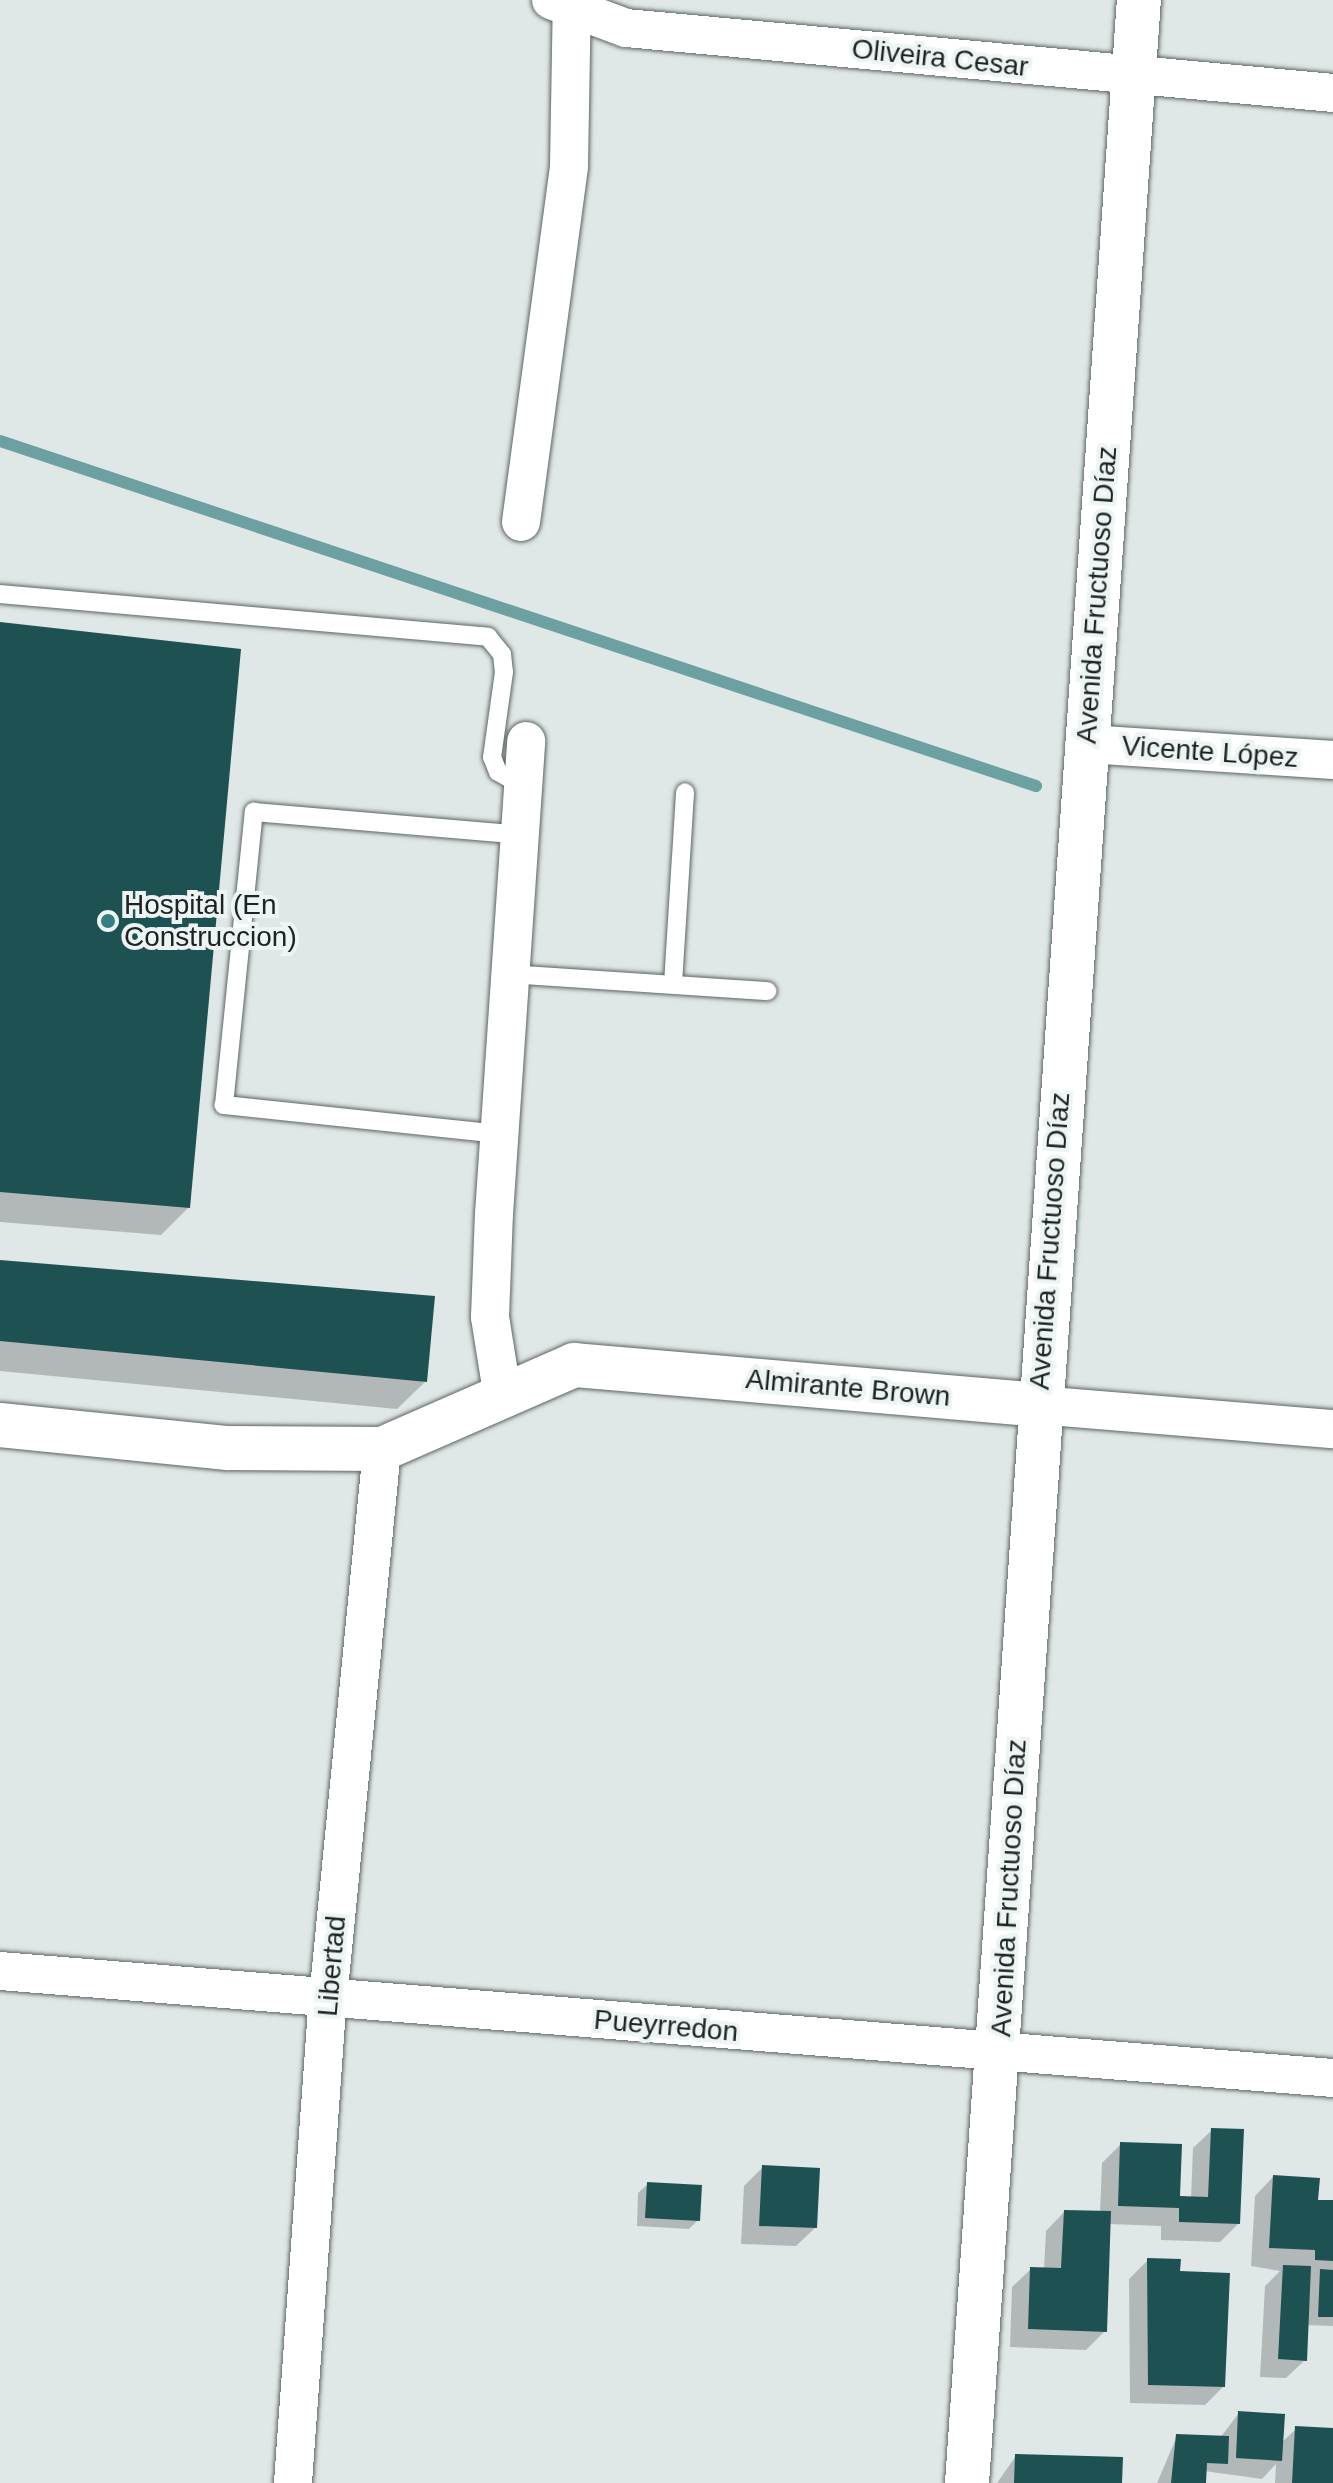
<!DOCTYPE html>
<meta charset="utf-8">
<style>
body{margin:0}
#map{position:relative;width:1333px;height:2483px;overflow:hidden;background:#dfe7e7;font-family:Arial,sans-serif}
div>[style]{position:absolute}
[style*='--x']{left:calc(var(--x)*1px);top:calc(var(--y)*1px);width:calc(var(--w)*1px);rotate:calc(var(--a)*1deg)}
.shadow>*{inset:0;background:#0003}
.stream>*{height:12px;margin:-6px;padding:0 6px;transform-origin:6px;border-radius:6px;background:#6da1a1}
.building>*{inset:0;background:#1e5252}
.roads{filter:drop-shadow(0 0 2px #5d6464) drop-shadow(0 0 2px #5d6464)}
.lane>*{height:18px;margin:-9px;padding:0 9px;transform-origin:9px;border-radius:9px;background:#fff}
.street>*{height:38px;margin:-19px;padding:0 19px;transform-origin:19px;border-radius:19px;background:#fff}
.secondary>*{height:44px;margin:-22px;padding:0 22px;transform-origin:22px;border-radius:22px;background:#fff}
.dots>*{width:22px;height:22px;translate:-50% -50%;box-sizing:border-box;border:4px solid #ecf4f4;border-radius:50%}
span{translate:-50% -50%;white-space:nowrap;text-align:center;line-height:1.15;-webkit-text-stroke:8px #ecf4f4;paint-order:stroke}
.street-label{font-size:28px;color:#1f2222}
.poi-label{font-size:28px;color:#1f2222}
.left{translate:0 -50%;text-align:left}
</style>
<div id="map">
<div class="shadow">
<div style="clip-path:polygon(0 624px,189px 1207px,161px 1235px,0 1222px)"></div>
<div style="clip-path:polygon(0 1262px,425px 1382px,397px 1409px,0 1371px)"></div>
<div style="clip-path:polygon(1212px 2130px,1238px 2224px,1220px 2242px,1161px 2240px,1161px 2226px,1109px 2224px,1105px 2331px,1086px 2350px,1010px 2347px,1012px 2287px,1031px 2269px,1044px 2269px,1046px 2231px,1064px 2212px,1100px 2213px,1102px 2163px,1121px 2144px,1178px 2198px,1191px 2198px,1193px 2148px)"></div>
<div style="clip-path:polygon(763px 2167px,815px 2228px,796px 2246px,741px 2244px,744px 2186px)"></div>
<div style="clip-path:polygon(1273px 2177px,1316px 2202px,1333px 2202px,1333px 2326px,1306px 2325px,1305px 2360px,1286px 2378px,1260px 2377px,1265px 2286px,1280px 2271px,1251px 2266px,1255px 2196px)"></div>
<div style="clip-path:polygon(648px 2184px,698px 2220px,689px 2229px,637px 2226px,638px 2193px)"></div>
<div style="clip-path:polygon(1148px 2260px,1178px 2273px,1224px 2386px,1205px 2405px,1130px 2403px,1129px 2279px)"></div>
<div style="clip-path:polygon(1239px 2413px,1281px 2443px,1296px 2429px,1333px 2430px,1333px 2483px,1275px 2483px,1276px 2464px,1262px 2479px,1204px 2471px,1204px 2483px,1157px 2483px,1177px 2436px,1220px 2438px)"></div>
<div style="clip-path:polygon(1016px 2456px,1120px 2483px,997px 2483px)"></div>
</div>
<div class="stream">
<div style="--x:0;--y:441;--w:1092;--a:18.42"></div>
</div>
<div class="building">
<div style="clip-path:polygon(0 622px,241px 649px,190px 1208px,0 1192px)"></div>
<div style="clip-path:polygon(0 1260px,435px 1296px,427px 1382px,0 1341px)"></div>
<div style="clip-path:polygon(1211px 2128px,1244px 2129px,1240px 2224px,1179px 2222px,1179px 2208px,1118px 2206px,1120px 2142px,1182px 2144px,1180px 2196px,1208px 2197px)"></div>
<div style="clip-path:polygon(762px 2165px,820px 2168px,817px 2228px,759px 2226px)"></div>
<div style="clip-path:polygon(1273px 2175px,1320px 2178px,1318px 2200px,1333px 2200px,1333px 2261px,1315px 2260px,1315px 2250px,1269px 2248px)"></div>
<div style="clip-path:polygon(647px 2182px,702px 2185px,700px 2221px,645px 2218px)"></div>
<div style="clip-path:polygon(1064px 2210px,1111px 2211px,1107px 2332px,1028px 2329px,1030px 2267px,1061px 2268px)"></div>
<div style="clip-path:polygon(1147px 2258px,1181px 2259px,1180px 2271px,1230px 2273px,1225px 2387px,1148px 2385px)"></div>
<div style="clip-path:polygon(1283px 2265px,1311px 2266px,1307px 2361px,1278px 2359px)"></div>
<div style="clip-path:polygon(1320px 2269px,1333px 2270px,1333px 2317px,1318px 2317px)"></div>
<div style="clip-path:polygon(1238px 2411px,1285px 2414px,1282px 2461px,1236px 2458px)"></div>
<div style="clip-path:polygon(1295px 2426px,1333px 2428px,1333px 2483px,1292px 2483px)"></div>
<div style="clip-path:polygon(1176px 2434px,1229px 2436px,1228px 2464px,1207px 2463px,1206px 2483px,1171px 2483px)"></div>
<div style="clip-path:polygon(1015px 2454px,1123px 2457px,1122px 2483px,1014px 2483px)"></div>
</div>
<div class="roads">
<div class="lane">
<div style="--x:0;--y:594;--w:490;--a:5"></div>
<div style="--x:488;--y:637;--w:22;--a:51"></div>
<div style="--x:502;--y:654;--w:18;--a:84"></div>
<div style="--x:504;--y:672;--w:86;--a:98"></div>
<div style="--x:492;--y:757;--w:16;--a:68"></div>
<div style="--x:498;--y:772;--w:29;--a:29"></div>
<div style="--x:510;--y:974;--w:258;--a:3.8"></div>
<div style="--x:673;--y:984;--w:192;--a:-86.4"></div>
<div style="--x:500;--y:1134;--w:278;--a:-174"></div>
<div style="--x:224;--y:1105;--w:295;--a:-84.2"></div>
<div style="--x:254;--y:812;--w:267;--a:4.9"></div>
</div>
<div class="street">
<div style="--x:551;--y:0;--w:80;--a:20.5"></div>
<div style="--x:626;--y:28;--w:710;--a:5.25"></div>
<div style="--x:521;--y:522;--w:359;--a:-82.3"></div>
<div style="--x:569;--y:166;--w:166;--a:-89"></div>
<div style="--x:1087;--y:744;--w:247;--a:3.7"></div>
<div style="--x:502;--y:1392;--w:76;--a:-99.1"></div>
<div style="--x:490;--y:1317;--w:103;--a:-87.8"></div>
<div style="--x:494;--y:1214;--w:474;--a:-86.1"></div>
<div style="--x:1038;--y:1405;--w:296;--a:4.7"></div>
<div style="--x:0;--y:1971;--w:1337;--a:4.59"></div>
<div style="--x:293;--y:2483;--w:485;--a:-85.9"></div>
<div style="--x:328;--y:1999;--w:553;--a:-84.39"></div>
</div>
<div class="secondary">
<div style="--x:0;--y:1425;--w:229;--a:5.8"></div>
<div style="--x:228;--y:1448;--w:154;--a:0.4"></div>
<div style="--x:382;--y:1449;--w:210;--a:-23.6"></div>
<div style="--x:574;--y:1365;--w:466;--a:4.9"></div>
<div style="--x:967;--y:2483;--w:2489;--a:-86.04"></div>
</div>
</div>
<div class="dots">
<div style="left:108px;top:921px;background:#367f7f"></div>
</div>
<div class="street-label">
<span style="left:940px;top:58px;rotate:6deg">Oliveira Cesar</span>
<span style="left:1097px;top:595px;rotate:-86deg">Avenida Fructuoso Díaz</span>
<span style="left:1210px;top:752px;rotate:4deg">Vicente López</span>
<span style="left:1050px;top:1241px;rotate:-86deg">Avenida Fructuoso Díaz</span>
<span style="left:848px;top:1388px;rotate:5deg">Almirante Brown</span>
<span style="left:1009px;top:1888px;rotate:-87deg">Avenida Fructuoso Díaz</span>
<span style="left:332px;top:1966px;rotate:-85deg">Libertad</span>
<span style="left:666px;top:2026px;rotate:5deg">Pueyrredon</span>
</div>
<div class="poi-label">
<span class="left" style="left:124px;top:921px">Hospital (En<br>Construccion)</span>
</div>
</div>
